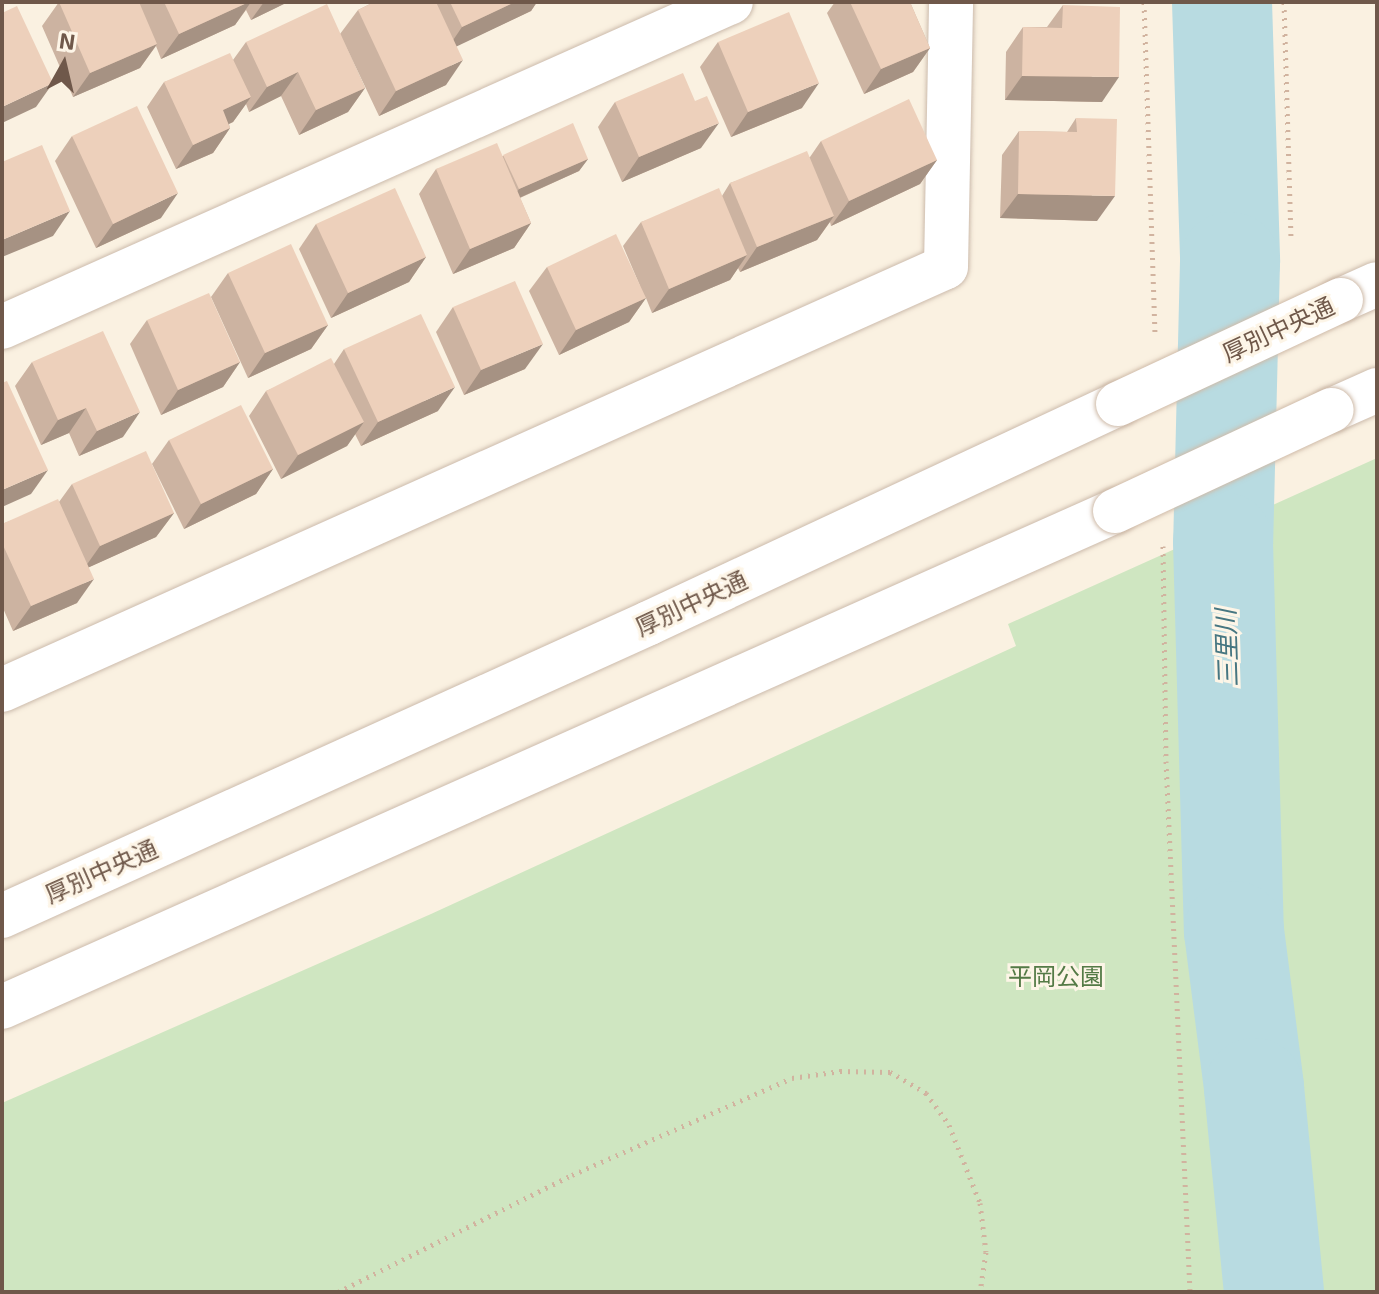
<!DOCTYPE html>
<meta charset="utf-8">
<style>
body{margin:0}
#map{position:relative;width:1379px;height:1294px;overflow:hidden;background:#faf1e1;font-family:"Exo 2","Noto Sans JP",sans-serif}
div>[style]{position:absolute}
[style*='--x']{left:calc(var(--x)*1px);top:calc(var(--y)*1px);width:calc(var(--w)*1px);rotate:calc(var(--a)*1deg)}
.green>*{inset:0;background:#cfe6c1}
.river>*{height:100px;margin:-50px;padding:0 50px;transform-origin:50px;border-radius:50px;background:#b8dbe1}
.path>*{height:5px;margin-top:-2.5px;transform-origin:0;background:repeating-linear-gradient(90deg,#d1b39f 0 2px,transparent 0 8px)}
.roads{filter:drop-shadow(0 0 2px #ccbbac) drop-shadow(0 0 2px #ccbbac)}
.minor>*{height:44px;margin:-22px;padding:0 22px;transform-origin:22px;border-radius:22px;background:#fff}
.secondary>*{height:44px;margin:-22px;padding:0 22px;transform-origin:22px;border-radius:22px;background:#fff}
.bridges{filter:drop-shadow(0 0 2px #cfbba9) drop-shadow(0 0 2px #cfbba9)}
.secondary-bridge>*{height:44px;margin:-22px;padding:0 22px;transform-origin:22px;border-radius:22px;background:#fff}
.wall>*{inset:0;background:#ccb3a1}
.shaded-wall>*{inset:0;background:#a69283}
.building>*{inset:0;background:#edd0bb}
span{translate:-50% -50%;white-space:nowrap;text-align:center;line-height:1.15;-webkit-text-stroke:6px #fdf5e7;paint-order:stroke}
.street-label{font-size:24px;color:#6f584a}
.park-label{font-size:24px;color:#547a46}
.water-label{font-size:26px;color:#467681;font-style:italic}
.frame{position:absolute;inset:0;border:4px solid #6f584a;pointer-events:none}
.north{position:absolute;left:24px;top:24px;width:80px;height:80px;-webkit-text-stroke:6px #fdf5e7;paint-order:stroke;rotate:8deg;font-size:22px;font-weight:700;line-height:32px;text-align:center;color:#6f584a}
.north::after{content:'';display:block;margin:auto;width:28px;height:36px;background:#6f584a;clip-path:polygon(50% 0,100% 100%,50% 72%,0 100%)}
</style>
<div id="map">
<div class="green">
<div style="clip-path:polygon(1377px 458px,1377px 1292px,2px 1292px,2px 1103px,431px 914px,1016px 646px,1008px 624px)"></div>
</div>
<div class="river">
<div style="--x:1222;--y:2;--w:260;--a:88.2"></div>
<div style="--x:1230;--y:262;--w:280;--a:91.4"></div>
<div style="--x:1223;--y:542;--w:389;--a:88.4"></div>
<div style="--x:1234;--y:931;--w:158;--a:82.7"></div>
<div style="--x:1254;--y:1088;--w:205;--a:84.4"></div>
</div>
<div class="path">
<div style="--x:1144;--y:2;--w:330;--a:88.1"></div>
<div style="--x:1284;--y:2;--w:235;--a:88.3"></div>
<div style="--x:1163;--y:546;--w:215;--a:89.2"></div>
<div style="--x:1166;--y:761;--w:532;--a:87.41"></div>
<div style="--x:338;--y:1292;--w:262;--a:-26.6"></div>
<div style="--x:572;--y:1175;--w:240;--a:-23.8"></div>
<div style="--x:792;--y:1078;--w:49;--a:-8.3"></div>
<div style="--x:840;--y:1071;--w:50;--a:1.1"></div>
<div style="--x:890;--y:1072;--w:42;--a:30.3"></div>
<div style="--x:926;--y:1093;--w:39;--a:54"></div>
<div style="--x:949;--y:1125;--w:84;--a:68.3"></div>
<div style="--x:980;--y:1203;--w:49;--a:83"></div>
<div style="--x:986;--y:1252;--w:40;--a:98.5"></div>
</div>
<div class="roads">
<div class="minor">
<div style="--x:2;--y:327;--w:798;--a:-24.03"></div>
<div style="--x:2;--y:690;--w:1034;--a:-24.14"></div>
<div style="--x:946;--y:267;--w:265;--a:-88.9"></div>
</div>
<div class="secondary">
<div style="--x:1341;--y:300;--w:39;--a:-24"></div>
<div style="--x:1332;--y:410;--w:49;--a:-24"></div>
<div style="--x:2;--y:916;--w:710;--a:-24.36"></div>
<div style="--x:649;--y:623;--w:518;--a:-25.03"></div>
<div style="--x:2;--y:1007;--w:1219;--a:-24.02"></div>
</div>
</div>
<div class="bridges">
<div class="secondary-bridge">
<div style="--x:1118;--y:404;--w:246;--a:-25"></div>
<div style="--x:1115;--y:511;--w:239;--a:-25"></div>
</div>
</div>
<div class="wall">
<div style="clip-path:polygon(59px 2px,288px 2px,251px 20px,246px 10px,235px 25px,161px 59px,156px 46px,140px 68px,73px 97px,42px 26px)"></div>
<div style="clip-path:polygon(374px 2px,537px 2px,531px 11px,456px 46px,446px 85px,379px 116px,341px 36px,365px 88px,348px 112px,299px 135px,281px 96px,249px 112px,246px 104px,233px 122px,229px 124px,230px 128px,213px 153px,176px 169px,147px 107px,164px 82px,233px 60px,246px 42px,340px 34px,358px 10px)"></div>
<div style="clip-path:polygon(835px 2px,910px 2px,930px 48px,913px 72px,864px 94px,827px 13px)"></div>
<div style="clip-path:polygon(1063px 5px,1102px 102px,1005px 100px,1006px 52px,1023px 27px,1047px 27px)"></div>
<div style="clip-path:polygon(718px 42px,802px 108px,731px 137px,700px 67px)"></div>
<div style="clip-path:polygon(695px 101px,701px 148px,622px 182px,598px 127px,615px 102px)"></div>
<div style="clip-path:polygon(1076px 118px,1097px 221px,1000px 218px,1002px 155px,1019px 131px,1067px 132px)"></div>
<div style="clip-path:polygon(72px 136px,161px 218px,96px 248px,55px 161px)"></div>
<div style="clip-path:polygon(821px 141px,937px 160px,920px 184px,831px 226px,830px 222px,817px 240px,740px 272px,738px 268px,730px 280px,652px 313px,646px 298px,629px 322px,559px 355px,529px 291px,547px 267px,640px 286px,623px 246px,641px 222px,722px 196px,730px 183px,810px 157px)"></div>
<div style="clip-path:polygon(503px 156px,588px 159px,579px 171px,520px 198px,531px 223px,514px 248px,453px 274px,419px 194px,436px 169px)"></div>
<div style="clip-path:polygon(316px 224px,426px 257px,409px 282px,331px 318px,299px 249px)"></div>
<div style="clip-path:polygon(228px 273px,328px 325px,311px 349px,248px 378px,211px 297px)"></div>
<div style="clip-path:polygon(453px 307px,525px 369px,464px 395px,436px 332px)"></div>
<div style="clip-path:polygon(147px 320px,240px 362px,223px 387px,161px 415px,130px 344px)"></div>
<div style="clip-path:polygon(344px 349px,438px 411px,361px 446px,355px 434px,347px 446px,281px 479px,249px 416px,266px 391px,334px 364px)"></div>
<div style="clip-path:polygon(32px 362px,123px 437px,79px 456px,69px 433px,41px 445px,15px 386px)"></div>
<div style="clip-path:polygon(169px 440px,273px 469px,256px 494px,184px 529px,152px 464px)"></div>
<div style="clip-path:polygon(72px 484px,174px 513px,156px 537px,89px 567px,77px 603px,13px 631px,2px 606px,2px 524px,59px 502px)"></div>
</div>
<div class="shaded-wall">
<div style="clip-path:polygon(249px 2px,251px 2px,235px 25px,161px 59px,179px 34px)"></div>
<div style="clip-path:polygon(264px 2px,288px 2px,251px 20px)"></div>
<div style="clip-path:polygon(515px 2px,537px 2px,531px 11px,445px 52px,462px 27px)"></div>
<div style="clip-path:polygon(157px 44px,140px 68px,73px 97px,90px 73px)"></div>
<div style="clip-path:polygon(930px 48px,913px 72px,864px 94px,881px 69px)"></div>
<div style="clip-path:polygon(463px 60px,446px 85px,379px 116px,396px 91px)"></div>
<div style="clip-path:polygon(298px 72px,281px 96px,249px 112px,267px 87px)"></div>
<div style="clip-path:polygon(1022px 76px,1119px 77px,1102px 102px,1005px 100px)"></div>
<div style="clip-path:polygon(53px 83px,36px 107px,2px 123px,2px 107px)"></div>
<div style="clip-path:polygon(819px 83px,802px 108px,731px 137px,748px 112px)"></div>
<div style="clip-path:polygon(365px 88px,348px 112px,299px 135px,316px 110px)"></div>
<div style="clip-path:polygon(251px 97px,233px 122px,205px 135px,223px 110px)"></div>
<div style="clip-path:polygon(719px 123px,701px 148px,622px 182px,639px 157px)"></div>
<div style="clip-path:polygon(230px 128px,213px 153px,176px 169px,193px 145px)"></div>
<div style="clip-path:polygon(588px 159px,579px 171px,510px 202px,519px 189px)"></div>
<div style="clip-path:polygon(937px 160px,920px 184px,831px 226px,849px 201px)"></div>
<div style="clip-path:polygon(178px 193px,161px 218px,96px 248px,113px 224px)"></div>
<div style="clip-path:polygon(1018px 194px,1115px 196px,1097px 221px,1000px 218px)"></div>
<div style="clip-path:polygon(70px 211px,53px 236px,2px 257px,2px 240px)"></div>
<div style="clip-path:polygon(834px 216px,817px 240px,740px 272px,757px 247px)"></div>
<div style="clip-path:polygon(531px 223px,514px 248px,453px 274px,470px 249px)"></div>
<div style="clip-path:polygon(747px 255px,730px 280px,652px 313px,669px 289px)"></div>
<div style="clip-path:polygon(426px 257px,409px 282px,331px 318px,348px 293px)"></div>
<div style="clip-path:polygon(646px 298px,629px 322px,559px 355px,576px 330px)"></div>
<div style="clip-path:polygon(328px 325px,311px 349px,248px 378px,265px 353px)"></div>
<div style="clip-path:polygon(543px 344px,525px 369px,464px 395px,481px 370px)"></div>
<div style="clip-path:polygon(240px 362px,223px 387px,161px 415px,178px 390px)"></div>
<div style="clip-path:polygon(455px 387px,438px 411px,361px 446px,378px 422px)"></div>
<div style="clip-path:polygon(86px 408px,69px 433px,41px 445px,58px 420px)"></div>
<div style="clip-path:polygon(140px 412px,123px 437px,79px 456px,97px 431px)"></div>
<div style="clip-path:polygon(364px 422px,347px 446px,281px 479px,298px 455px)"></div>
<div style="clip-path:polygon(273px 469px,256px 494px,184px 529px,201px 504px)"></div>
<div style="clip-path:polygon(48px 470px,31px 494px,2px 507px,2px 490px)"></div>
<div style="clip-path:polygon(174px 513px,156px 537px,83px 570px,100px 546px)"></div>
<div style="clip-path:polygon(94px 579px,77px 603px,13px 631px,31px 606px)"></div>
</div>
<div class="building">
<div style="clip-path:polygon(59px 2px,139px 2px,157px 44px,90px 73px)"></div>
<div style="clip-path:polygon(164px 2px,249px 2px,179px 34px)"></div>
<div style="clip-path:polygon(374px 2px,436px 2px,463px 60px,396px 91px,358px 10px)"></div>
<div style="clip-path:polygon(450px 2px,515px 2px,462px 27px)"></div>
<div style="clip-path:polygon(850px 2px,910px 2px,930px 48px,881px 69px)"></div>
<div style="clip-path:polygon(327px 4px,365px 88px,316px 110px,298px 72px,267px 87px,246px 42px)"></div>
<div style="clip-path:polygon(1063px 5px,1120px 7px,1119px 77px,1022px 76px,1023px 27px,1062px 28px)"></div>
<div style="clip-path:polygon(17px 6px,53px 83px,2px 107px,2px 13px)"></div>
<div style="clip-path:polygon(789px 12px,819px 83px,748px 112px,718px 42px)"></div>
<div style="clip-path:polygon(230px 53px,251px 97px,223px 110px,230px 128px,193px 145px,164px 82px)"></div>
<div style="clip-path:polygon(683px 73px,695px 101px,707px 96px,719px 123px,639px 157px,615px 102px)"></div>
<div style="clip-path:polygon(909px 99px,937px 160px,849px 201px,821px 141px)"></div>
<div style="clip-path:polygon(137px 106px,178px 193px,113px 224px,72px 136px)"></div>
<div style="clip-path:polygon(1076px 118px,1117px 119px,1115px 196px,1018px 194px,1019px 131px,1077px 132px)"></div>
<div style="clip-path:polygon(573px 123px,588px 159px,519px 189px,503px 155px)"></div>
<div style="clip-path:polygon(497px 143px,531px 223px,470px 249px,436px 169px)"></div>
<div style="clip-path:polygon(42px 145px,70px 211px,2px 240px,2px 162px)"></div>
<div style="clip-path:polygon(807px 151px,834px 216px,757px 247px,730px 183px)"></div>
<div style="clip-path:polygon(395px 188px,426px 257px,348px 293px,316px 224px)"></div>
<div style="clip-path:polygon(719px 188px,747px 255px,669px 289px,641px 222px)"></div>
<div style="clip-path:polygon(616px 234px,646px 298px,576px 330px,547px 267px)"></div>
<div style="clip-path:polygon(291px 244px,328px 325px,265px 353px,228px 273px)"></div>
<div style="clip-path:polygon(515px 281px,543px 344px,481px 370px,453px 307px)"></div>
<div style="clip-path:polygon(209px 293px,240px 362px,178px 390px,147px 320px)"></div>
<div style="clip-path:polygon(421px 314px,455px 387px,378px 422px,344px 349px)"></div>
<div style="clip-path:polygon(103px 331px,140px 412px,97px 431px,86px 408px,58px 420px,32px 362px)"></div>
<div style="clip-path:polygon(331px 358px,364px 422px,298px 455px,266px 391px)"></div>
<div style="clip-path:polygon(7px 381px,48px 470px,2px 490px,2px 383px)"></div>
<div style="clip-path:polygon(241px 405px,273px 469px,201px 504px,169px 440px)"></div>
<div style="clip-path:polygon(146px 451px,174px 513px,100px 546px,72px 484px)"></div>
<div style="clip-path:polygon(58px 499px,94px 579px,31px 606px,2px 543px,2px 524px)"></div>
</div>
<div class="street-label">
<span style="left:1278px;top:329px;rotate:-25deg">厚別中央通</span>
<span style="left:691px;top:603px;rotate:-25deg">厚別中央通</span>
<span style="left:101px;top:871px;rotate:-24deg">厚別中央通</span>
</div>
<div class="park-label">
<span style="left:1056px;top:976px">平岡公園</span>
</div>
<div class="water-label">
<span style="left:1226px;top:648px;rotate:-92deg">三里川</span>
</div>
<div class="frame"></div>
<div class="north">N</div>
</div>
